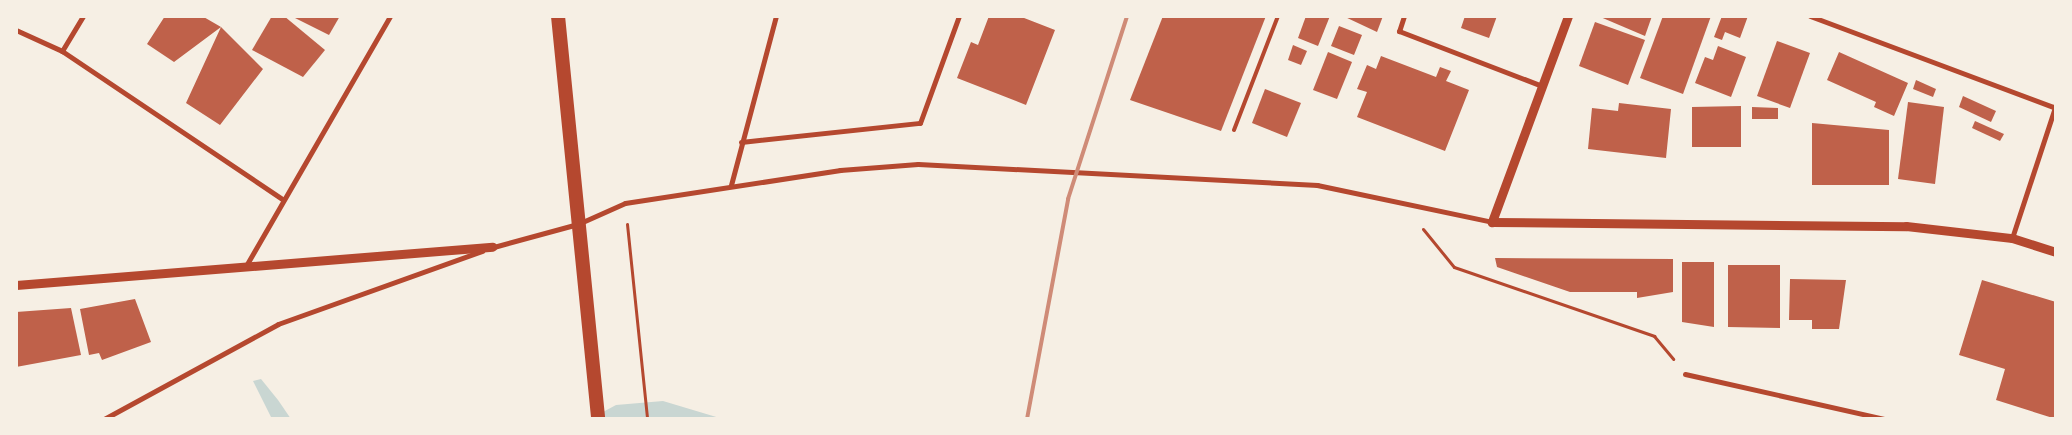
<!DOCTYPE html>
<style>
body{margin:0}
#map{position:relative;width:2072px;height:435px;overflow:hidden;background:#f6efe4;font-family:Lora,serif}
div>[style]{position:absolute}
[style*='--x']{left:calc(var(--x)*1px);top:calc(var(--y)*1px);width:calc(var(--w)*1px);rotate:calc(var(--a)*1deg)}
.water>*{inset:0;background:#c9d6d2}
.building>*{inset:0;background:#bf614a}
.path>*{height:3px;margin:-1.5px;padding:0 1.5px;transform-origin:1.5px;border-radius:1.5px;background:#b5482f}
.service>*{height:4px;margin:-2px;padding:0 2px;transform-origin:2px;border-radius:2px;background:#b5482f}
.minor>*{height:5px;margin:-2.5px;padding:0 2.5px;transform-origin:2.5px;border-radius:2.5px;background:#b5482f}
.tertiary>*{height:9px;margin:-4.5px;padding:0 4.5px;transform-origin:4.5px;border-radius:4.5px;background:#b5482f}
.trunk>*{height:14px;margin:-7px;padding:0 7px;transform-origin:7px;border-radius:7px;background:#b5482f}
.rail>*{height:4px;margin:-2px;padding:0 2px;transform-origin:2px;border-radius:2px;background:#cf8b77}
span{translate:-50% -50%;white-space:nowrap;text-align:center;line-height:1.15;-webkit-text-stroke:5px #f6efe4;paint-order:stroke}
.frame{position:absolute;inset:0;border:18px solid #f6efe4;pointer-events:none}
</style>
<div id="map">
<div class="water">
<div style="clip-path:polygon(261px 379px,278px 400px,291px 419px,272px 419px,253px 381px)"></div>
<div style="clip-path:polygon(663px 401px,723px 419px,590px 419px,616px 405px)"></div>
</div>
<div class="building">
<div style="clip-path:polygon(165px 16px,202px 16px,221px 27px,263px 69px,220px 125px,186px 103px,221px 27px,174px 62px,147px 44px)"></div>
<div style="clip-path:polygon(272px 16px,284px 16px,325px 50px,303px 77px,252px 50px)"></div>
<div style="clip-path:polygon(291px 16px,340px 16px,329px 35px)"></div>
<div style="clip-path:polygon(989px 16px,1019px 16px,1055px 30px,1026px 105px,957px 78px,971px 42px,978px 45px)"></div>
<div style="clip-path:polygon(1163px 16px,1266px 16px,1221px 131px,1130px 100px)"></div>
<div style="clip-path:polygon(1306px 16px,1330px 16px,1318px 46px,1298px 38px)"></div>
<div style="clip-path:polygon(1343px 16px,1383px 16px,1377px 32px)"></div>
<div style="clip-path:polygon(1465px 16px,1497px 16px,1489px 38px,1461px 28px)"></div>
<div style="clip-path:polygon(1598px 16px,1652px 16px,1645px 36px)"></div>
<div style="clip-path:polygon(1663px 16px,1711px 16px,1683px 94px,1640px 78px)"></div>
<div style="clip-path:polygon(1722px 16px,1748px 16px,1740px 38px,1725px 32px,1722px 40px,1714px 37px)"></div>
<div style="clip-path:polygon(1595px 22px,1645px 40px,1628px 85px,1579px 66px)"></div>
<div style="clip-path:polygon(1339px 26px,1362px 35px,1354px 55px,1331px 46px)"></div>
<div style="clip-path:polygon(1777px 41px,1810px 53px,1790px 108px,1757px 96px)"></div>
<div style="clip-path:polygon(1293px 45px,1307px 51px,1301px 65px,1288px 60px)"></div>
<div style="clip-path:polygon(1718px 46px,1746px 57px,1731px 97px,1695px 83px,1705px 57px,1713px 60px)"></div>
<div style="clip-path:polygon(1328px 52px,1352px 62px,1337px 99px,1313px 90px)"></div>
<div style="clip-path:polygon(1839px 52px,1908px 83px,1894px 116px,1874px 107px,1876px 102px,1827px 80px)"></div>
<div style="clip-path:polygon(1381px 56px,1436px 77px,1440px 67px,1451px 71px,1446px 81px,1469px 90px,1445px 151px,1357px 117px,1367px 92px,1357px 89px,1367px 65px,1376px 69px)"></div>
<div style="clip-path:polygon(1916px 80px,1936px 89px,1933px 97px,1913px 89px)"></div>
<div style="clip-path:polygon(1265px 89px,1301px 103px,1287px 137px,1252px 123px)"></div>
<div style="clip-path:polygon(1963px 96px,1996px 111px,1991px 122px,1959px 107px)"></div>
<div style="clip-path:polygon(1908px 102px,1944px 107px,1935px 184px,1898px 179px)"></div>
<div style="clip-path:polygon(1619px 103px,1671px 109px,1666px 158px,1588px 149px,1592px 108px,1618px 111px)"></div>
<div style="clip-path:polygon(1741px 106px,1741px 147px,1692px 147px,1692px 107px)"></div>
<div style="clip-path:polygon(1752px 107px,1778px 108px,1778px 119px,1752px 119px)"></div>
<div style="clip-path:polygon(1975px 121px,2004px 134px,2000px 141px,1972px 128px)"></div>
<div style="clip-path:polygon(1812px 123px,1889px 130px,1889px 185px,1812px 185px)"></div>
<div style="clip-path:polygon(1495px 258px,1673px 259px,1673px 292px,1637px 298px,1637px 292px,1570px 292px,1497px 267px)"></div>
<div style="clip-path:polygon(1682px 262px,1714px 262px,1714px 327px,1682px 322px)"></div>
<div style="clip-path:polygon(1728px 265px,1780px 265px,1780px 328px,1728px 327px)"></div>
<div style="clip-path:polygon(1790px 279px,1846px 280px,1839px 329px,1812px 329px,1812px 320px,1789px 320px)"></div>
<div style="clip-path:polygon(1982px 280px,2056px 302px,2056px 419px,1996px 400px,2005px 369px,1959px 355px)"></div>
<div style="clip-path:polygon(135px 299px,151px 342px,102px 360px,99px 353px,89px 355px,80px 309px)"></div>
<div style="clip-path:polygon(71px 308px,81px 355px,16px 367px,16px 312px)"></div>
</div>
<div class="path">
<div style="--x:627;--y:224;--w:196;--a:84.1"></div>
<div style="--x:1423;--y:229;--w:49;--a:50.8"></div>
<div style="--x:1454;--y:267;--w:212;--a:19"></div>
<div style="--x:1654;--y:336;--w:30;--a:50"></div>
</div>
<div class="service">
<div style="--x:1234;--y:130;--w:122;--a:-68.9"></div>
</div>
<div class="minor">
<div style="--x:1404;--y:16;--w:16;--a:108"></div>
<div style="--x:1399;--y:31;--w:153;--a:21"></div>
<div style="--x:1810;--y:16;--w:260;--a:20.5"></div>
<div style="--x:16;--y:30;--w:51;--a:24.5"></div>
<div style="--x:62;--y:51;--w:265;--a:33.9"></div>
<div style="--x:62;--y:51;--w:41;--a:-59"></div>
<div style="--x:741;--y:142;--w:180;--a:-6.1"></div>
<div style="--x:920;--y:123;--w:114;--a:-70"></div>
<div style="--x:731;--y:185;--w:175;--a:-75.1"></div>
<div style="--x:2012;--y:238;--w:141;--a:-71.8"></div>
<div style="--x:490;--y:248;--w:91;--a:-15.3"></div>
<div style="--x:578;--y:224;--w:51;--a:-24.1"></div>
<div style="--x:625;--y:203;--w:218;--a:-8.7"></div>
<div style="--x:840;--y:170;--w:78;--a:-4.4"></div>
<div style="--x:918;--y:164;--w:400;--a:3"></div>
<div style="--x:1317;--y:185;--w:179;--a:11.9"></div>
<div style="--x:247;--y:264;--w:286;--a:-60"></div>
<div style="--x:1685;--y:374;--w:204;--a:12.7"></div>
<div style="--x:104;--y:419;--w:198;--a:-28.6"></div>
<div style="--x:278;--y:324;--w:217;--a:-19.7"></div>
</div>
<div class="tertiary">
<div style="--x:1568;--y:16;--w:220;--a:110.3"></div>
<div style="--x:1492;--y:222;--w:414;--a:0.6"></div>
<div style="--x:1906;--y:226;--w:107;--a:6.5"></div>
<div style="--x:2012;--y:238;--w:46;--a:17.7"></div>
<div style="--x:16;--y:285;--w:478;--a:-4.6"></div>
</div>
<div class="trunk">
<div style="--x:558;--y:16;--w:405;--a:84.3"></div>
</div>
<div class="rail">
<div style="--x:1027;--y:419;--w:224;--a:-79.4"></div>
<div style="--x:1068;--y:199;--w:192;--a:-72.1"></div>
</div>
<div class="frame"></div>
</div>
